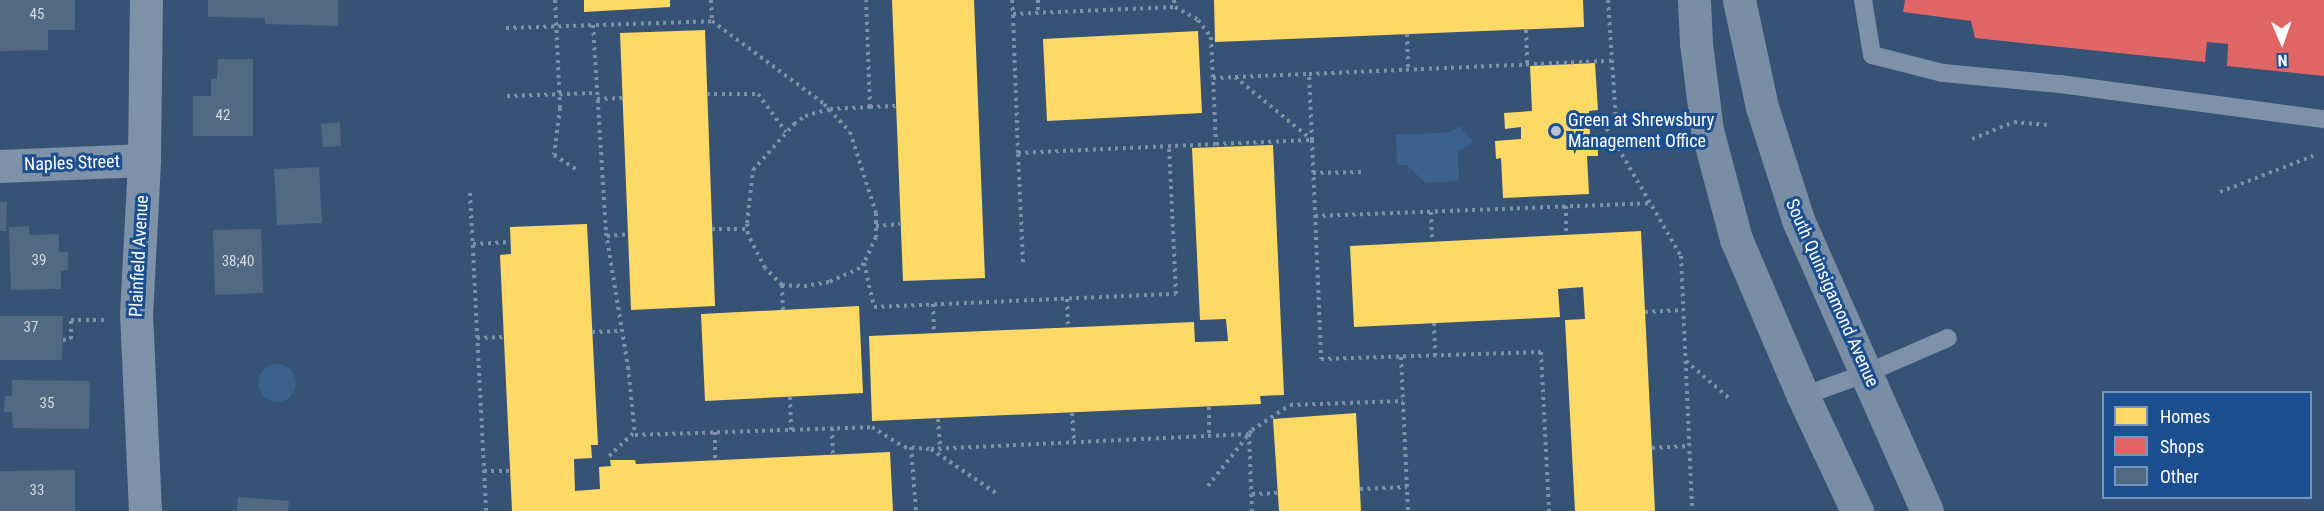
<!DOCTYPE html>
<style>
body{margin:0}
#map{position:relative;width:2324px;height:511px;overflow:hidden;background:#365274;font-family:"Roboto Condensed",sans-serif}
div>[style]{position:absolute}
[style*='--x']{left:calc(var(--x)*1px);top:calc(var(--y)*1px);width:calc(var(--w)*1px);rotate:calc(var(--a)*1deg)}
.water>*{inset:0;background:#3b618d}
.round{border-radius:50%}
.homes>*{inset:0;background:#ffd966}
.shops>*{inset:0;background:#e06666}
.building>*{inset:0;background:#526984}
.path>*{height:4px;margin-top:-2px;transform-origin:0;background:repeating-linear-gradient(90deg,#7d92a8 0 3px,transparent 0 7.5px)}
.service>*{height:18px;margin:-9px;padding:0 9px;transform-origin:9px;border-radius:9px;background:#7d92a8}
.minor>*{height:33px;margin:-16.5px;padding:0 16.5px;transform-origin:16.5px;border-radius:16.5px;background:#7d92a8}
.secondary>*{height:33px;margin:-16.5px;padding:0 16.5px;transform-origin:16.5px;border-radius:16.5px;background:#798da4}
.dots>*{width:16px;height:16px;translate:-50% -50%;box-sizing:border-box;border:3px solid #1b4f8f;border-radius:50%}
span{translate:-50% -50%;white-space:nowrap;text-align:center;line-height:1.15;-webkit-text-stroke:6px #1b4f8f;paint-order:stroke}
.number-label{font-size:15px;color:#d4dae0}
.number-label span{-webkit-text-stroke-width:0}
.poi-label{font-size:18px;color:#fff}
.left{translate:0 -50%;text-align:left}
.street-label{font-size:18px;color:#fff}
.legend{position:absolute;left:2102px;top:391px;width:210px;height:108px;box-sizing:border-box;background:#1b4f8f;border:2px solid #7695bc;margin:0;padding:8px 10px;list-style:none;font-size:18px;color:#fff}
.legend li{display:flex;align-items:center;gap:12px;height:30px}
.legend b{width:30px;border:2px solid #7695bc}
.north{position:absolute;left:2252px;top:12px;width:60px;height:60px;-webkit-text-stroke:4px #1b4f8f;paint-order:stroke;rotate:178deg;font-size:16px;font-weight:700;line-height:24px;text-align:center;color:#fff}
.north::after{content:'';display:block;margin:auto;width:21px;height:27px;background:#fff;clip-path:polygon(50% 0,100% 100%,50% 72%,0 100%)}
</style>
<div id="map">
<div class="water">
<div style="clip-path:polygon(1459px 126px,1473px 141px,1458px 153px,1459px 181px,1426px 183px,1406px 165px,1397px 165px,1396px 135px,1451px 132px)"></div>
<div class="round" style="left:258px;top:364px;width:38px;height:38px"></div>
</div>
<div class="homes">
<div style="clip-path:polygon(584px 0,670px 0,670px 7px,584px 12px)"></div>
<div style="clip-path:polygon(892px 0,974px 0,985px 278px,903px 281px)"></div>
<div style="clip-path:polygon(1214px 0,1583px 0,1584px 27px,1215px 42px)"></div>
<div style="clip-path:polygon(705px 30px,715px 306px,631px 310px,620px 33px)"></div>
<div style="clip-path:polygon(1198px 31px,1202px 113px,1047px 121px,1043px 39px)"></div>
<div style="clip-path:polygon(1595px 63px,1598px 110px,1589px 111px,1590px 135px,1597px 134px,1598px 156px,1587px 156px,1589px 194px,1503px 198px,1501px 158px,1496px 159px,1495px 141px,1521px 139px,1521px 127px,1505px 129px,1504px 113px,1532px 111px,1530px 66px)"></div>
<div style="clip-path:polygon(1273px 145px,1284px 395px,1260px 396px,1261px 404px,872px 421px,869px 336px,1194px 322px,1195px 342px,1228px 341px,1226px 319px,1200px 320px,1192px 148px)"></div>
<div style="clip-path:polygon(587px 224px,598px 445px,591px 445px,592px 458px,574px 459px,575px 491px,600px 489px,599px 467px,611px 466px,610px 460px,635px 460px,636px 464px,890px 452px,893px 511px,512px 511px,500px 255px,511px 254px,510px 227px)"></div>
<div style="clip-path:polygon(1641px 231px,1655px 511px,1575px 511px,1565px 320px,1585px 319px,1583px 287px,1558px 289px,1560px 317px,1354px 327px,1350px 246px)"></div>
<div style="clip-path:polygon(859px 306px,863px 393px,705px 401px,701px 314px)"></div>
<div style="clip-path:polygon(1356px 413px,1361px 511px,1279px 511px,1273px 419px)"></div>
</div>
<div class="shops">
<div style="clip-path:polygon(1905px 0,2324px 0,2324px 76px,2227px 66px,2228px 44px,2207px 42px,2205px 62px,1975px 38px,1971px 21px,1903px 12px)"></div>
</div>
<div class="building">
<div style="clip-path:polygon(0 0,75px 0,75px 30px,48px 30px,48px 50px,0 51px)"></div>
<div style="clip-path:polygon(208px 0,338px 0,338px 26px,265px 24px,265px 18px,208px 17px)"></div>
<div style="clip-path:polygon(218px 59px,253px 59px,253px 136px,193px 136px,193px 96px,211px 96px,211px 79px,217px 79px)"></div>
<div style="clip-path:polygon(340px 122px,341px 146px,323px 147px,321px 124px)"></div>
<div style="clip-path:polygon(319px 167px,322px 223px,277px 225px,274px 169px)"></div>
<div style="clip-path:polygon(0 202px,7px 202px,6px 231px,0 231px)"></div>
<div style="clip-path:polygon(29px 226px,29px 235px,59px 234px,59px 252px,68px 252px,68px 270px,61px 271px,61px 289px,11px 290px,9px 227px)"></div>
<div style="clip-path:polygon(261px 229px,263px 293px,215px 295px,213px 230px)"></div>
<div style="clip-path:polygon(0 316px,63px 316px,62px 360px,0 360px)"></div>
<div style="clip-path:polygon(12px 380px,90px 381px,89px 429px,13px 428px,12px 412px,4px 412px,5px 396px,12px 396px)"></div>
<div style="clip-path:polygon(75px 470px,75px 511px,0 511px,0 471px)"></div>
<div style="clip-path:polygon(238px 497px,289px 501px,288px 511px,237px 511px)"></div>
</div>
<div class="path">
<div style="--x:555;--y:0;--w:108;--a:87.3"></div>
<div style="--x:560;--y:108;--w:47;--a:97.3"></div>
<div style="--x:554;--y:155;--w:30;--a:33"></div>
<div style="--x:711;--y:0;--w:21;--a:87"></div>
<div style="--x:712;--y:21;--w:139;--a:36.5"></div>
<div style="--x:824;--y:104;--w:38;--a:47"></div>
<div style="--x:850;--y:132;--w:85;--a:72.2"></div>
<div style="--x:876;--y:213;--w:24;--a:90"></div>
<div style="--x:876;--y:237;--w:29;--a:115"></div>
<div style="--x:864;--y:263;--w:45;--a:77.2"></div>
<div style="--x:874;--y:307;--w:302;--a:-2.5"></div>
<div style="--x:1176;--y:294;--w:148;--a:-92.7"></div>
<div style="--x:1012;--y:0;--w:14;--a:86"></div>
<div style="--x:1038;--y:0;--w:13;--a:90"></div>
<div style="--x:1174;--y:0;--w:7;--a:82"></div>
<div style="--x:1175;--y:7;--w:26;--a:29"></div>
<div style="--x:1198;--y:20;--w:21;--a:53"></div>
<div style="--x:1211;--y:37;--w:107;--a:87.3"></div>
<div style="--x:1216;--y:144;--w:96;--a:-2.4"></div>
<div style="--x:1312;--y:140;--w:66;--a:-92.6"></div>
<div style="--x:1309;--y:74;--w:303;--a:-2.5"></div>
<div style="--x:1608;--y:0;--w:121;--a:86.2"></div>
<div style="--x:1616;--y:121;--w:13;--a:176"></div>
<div style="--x:1603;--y:122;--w:155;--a:59.8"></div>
<div style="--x:1681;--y:256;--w:255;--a:87.5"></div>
<div style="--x:593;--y:25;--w:208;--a:86.4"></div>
<div style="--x:606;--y:233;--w:136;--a:80.7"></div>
<div style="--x:628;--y:367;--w:68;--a:84.1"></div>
<div style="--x:635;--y:435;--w:237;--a:-1.9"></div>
<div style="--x:872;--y:427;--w:38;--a:32"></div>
<div style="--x:904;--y:447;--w:27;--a:4"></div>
<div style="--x:931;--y:449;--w:82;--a:34.1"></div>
<div style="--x:506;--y:28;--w:206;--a:-1.9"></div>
<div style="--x:1526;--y:30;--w:34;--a:88"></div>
<div style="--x:1407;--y:34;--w:35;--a:88"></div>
<div style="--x:1235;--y:77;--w:99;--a:39.3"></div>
<div style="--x:1312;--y:140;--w:219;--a:87.6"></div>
<div style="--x:1321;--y:359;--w:220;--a:-1.8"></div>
<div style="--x:1541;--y:352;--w:159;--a:87.1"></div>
<div style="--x:1213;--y:78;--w:96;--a:-2.4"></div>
<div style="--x:707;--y:94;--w:51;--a:0"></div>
<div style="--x:758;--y:94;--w:47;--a:53.6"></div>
<div style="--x:507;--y:96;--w:89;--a:-1.9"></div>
<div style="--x:597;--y:99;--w:26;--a:-2"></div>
<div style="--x:870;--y:107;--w:26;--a:-2"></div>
<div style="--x:1972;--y:139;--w:45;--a:-22"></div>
<div style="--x:2014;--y:122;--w:33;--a:5"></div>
<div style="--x:1018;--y:153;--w:139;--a:-92.1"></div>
<div style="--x:1013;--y:14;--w:162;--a:-2.5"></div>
<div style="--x:1313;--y:173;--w:51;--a:-1.1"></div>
<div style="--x:2220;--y:192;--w:100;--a:-21.2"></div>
<div style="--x:470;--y:193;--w:318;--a:87.1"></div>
<div style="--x:1566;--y:206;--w:29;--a:90"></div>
<div style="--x:1431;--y:212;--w:30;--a:88"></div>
<div style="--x:1315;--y:216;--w:335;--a:-2.2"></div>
<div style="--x:876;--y:226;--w:24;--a:-5"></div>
<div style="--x:712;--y:229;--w:36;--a:0"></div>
<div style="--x:607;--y:236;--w:21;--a:-5"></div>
<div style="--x:473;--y:244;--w:38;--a:-3"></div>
<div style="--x:1023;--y:262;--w:109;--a:-92.6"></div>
<div style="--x:1018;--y:153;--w:198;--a:-2.6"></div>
<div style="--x:864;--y:263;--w:6;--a:129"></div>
<div style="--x:860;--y:268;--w:34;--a:156"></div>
<div style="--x:829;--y:282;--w:22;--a:170"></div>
<div style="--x:807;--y:286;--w:25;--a:-178"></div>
<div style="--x:782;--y:285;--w:24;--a:-135"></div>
<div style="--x:765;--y:268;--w:38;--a:-117"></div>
<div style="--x:748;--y:234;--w:11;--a:-95"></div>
<div style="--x:747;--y:223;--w:53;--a:-83.5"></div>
<div style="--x:753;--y:170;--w:62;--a:-48.3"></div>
<div style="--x:794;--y:124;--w:14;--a:-36"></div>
<div style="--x:805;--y:116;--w:26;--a:-16"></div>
<div style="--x:830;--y:109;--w:40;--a:-2.9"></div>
<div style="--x:870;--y:107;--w:107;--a:-92.1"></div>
<div style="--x:782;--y:285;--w:25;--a:88"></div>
<div style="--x:1067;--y:299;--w:28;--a:88"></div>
<div style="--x:933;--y:304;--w:29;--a:88"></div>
<div style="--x:1645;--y:312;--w:38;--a:-3"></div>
<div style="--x:1434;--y:323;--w:33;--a:88"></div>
<div style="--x:592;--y:332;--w:30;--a:-2"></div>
<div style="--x:477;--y:338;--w:27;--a:-2"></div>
<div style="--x:63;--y:340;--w:8;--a:-7"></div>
<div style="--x:71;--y:339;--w:19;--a:-90"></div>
<div style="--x:71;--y:320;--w:33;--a:0"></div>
<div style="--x:1401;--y:357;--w:154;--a:87.4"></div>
<div style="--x:1686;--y:361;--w:58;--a:40.8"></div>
<div style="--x:790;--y:397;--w:33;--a:88"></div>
<div style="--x:1209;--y:407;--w:29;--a:90"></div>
<div style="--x:1072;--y:413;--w:29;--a:86"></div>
<div style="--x:938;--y:419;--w:29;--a:86"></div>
<div style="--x:832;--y:428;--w:27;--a:88"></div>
<div style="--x:715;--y:432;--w:29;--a:90"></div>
<div style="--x:911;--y:447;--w:64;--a:85.5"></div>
<div style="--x:1652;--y:448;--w:37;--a:-3"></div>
<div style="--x:931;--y:449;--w:318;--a:-2.7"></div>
<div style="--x:1249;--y:434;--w:77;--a:87.8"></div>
<div style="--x:609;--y:456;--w:34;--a:-43"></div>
<div style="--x:484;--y:471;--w:26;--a:0"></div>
<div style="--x:1208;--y:486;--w:71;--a:-51.8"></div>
<div style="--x:1252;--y:430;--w:45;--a:-33.3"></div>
<div style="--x:1290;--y:405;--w:113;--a:-2"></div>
<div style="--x:1360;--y:489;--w:47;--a:-2.4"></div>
<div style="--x:1252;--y:494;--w:26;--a:-2"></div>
</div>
<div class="service">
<div style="--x:1863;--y:0;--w:56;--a:80.7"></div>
<div style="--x:1872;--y:55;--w:73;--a:14.2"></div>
<div style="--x:1943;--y:73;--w:118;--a:5.4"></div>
<div style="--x:2060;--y:84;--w:266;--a:7.6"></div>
<div style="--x:1803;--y:396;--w:68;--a:-19.8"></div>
<div style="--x:1867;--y:373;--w:88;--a:-23.4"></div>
</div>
<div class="minor">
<div style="--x:0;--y:166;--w:144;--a:-2.4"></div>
<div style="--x:145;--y:511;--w:196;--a:-92.6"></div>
<div style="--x:136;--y:315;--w:155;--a:-87"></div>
<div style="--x:144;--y:160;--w:160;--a:-89.3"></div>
</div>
<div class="secondary">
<div style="--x:1694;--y:0;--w:43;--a:87.3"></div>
<div style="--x:1696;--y:43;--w:88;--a:82.8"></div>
<div style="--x:1707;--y:130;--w:113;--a:75.1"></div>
<div style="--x:1736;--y:239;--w:171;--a:66.9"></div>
<div style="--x:1803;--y:396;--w:127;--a:64.8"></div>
<div style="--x:1739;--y:0;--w:109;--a:77.9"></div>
<div style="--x:1762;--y:107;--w:119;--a:72.3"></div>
<div style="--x:1798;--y:220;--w:318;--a:66.1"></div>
</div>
<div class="dots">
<div style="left:1556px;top:131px;background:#b9c2ce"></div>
</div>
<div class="number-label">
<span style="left:37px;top:15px">45</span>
<span style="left:223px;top:116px">42</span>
<span style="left:39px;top:261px">39</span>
<span style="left:238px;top:262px">38;40</span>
<span style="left:31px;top:328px">37</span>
<span style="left:47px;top:404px">35</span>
<span style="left:37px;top:491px">33</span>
</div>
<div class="poi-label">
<span class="left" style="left:1568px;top:131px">Green at Shrewsbury<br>Management Office</span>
</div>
<div class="street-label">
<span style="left:72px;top:163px;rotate:-2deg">Naples Street</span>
<span style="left:139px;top:256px;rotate:-87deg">Plainfield Avenue</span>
<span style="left:1832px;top:293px;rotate:66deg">South Quinsigamond Avenue</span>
</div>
<ul class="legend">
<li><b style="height:16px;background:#ffd966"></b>Homes</li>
<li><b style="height:16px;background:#e06666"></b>Shops</li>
<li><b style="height:16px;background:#526984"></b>Other</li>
</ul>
<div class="north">N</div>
</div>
